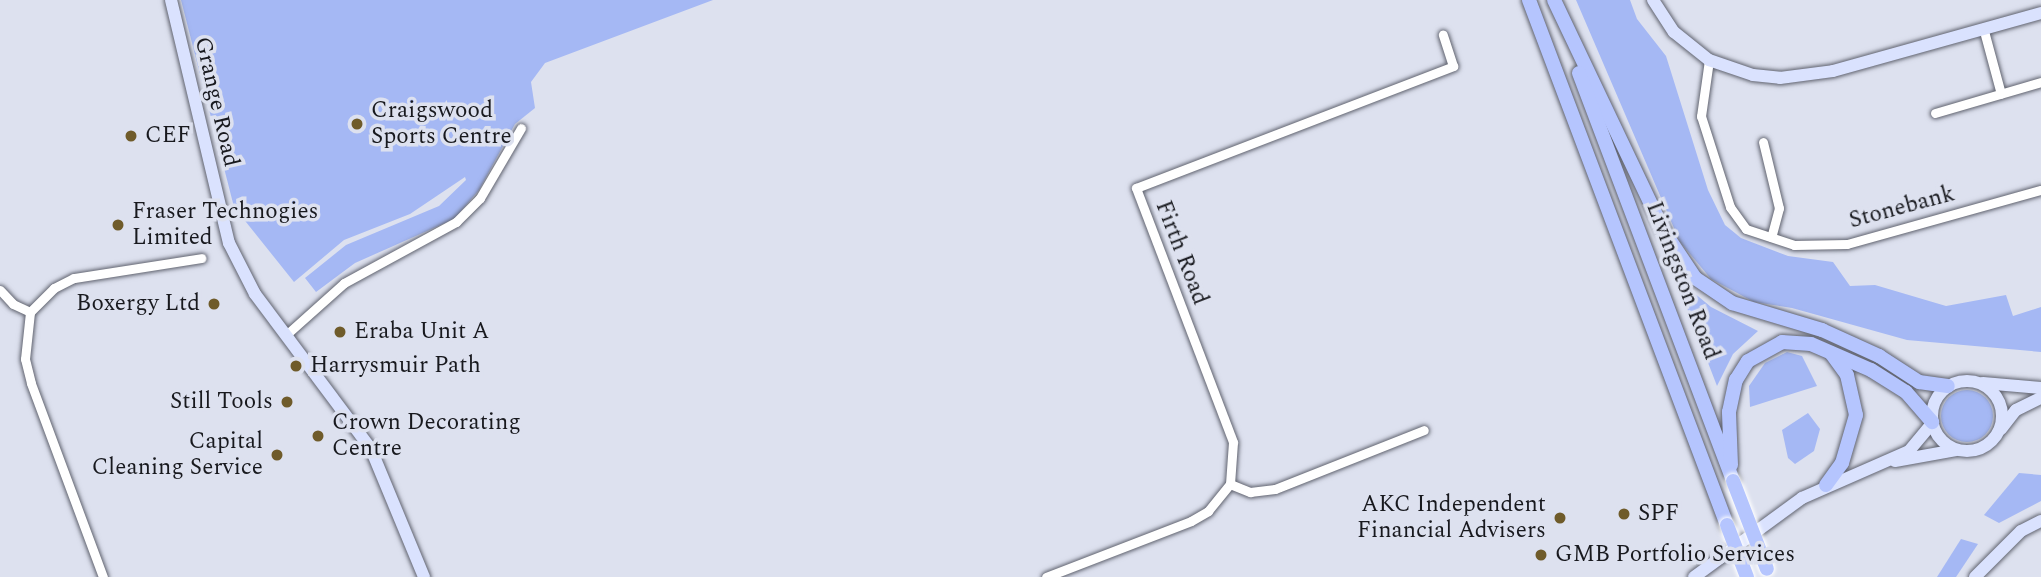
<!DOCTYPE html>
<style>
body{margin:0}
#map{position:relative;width:2041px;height:577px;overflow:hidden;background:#dde1ef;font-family:Spectral,serif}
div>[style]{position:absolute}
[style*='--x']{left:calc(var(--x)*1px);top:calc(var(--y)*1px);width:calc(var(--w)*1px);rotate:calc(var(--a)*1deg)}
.green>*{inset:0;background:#a5b8f4}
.round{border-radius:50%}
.roads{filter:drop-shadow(0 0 2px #60636f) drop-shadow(0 0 2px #60636f)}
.street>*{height:9px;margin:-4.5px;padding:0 4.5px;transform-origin:4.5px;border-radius:4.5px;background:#fff}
.secondary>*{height:12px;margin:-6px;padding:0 6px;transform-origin:6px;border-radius:6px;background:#dae2fe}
.secondary>.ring{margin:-6px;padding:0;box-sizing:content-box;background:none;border:12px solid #dae2fe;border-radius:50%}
.primary>*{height:14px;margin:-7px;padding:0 7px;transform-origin:7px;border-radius:7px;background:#b5c5fe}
.bridges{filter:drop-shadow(0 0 2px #fff) drop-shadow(0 0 2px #fff)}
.primary-bridge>*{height:14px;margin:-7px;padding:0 7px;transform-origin:7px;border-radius:7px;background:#b5c5fe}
.dots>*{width:19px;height:19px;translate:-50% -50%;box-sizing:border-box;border:4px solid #dde1ef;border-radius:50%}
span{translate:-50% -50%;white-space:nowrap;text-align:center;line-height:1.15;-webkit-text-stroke:7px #dde1ef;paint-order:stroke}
.street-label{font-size:23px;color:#18191e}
.poi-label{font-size:23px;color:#18191e}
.left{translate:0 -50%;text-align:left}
.right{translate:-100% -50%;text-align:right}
</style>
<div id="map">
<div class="green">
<div style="clip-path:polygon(181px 0,713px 0,545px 63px,531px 82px,535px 108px,515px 124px,479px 190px,454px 219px,355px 263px,316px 292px,305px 278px,346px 245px,439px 206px,466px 180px,465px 177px,410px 214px,344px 240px,294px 282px,234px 207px)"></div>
<div style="clip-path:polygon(1576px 0,1630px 0,1637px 19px,1666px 56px,1708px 190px,1725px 225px,1741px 238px,1788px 256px,1833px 262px,1850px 286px,1875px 285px,1946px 306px,2006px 295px,2013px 316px,2041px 307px,2041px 352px,1907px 340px,1792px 308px,1754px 302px,1711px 279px,1680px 242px)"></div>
<div style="clip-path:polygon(1675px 277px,1711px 307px,1758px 331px,1733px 354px,1717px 386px)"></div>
<div style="clip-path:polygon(1787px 352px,1802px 356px,1817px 386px,1750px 407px,1749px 386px,1765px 363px)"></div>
<div class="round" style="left:1941px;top:390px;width:52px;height:52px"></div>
<div style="clip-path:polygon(1808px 413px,1820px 429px,1814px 451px,1795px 464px,1788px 458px,1782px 430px)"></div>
<div style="clip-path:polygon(2019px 473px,2041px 475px,2041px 501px,1999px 523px,1984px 515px)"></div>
<div style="clip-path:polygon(1961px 539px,1978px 544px,1956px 577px,1937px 577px)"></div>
</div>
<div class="roads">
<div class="street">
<div style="--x:1984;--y:31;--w:65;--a:74.9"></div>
<div style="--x:1709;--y:60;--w:57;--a:98.1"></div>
<div style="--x:1701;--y:116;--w:96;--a:72.3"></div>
<div style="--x:1730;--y:207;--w:27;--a:54"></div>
<div style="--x:1746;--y:229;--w:51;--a:18.4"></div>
<div style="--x:1794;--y:245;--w:53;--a:-1.1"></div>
<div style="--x:1847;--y:244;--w:201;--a:-15.6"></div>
<div style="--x:1935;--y:113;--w:110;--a:-16.3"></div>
<div style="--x:1763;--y:142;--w:68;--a:76.4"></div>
<div style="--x:1779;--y:208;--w:30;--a:105"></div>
<div style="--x:0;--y:290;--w:19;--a:47"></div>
<div style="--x:13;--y:304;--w:19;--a:25"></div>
<div style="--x:287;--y:334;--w:76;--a:-41.8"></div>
<div style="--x:344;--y:283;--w:128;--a:-28.6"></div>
<div style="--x:456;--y:222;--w:34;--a:-45"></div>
<div style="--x:480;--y:198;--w:81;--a:-59.6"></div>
<div style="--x:1230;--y:484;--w:22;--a:22"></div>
<div style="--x:1250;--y:492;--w:25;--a:-7"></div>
<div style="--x:1275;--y:489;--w:160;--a:-21.6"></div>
<div style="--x:103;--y:577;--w:207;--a:-110.4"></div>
<div style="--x:31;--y:383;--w:25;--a:-104"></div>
<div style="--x:25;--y:359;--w:47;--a:-83.9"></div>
<div style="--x:30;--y:312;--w:34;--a:-45"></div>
<div style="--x:54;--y:288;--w:22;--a:-27"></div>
<div style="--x:74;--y:278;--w:129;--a:-8.9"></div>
<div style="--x:1046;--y:577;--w:155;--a:-21.1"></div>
<div style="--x:1191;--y:521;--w:20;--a:-30"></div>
<div style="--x:1208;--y:511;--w:35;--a:-51"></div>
<div style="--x:1230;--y:484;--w:42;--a:-85.9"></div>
<div style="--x:1233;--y:442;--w:272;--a:-110.9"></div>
<div style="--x:1136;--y:188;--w:340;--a:-21"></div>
<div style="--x:1453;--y:66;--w:33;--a:-108"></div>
</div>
<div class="secondary">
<div style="--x:171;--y:0;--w:250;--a:76.6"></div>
<div style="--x:229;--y:243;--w:57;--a:63"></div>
<div style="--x:255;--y:294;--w:194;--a:53.2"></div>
<div style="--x:371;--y:449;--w:139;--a:67.5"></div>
<div style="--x:1653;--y:0;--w:38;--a:57"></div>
<div style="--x:1674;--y:32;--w:45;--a:38.7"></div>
<div style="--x:1709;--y:60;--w:46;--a:18.8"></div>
<div style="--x:1753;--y:75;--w:27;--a:6"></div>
<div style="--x:1780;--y:78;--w:53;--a:-7.5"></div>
<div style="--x:1833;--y:71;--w:216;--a:-15.6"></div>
<div class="ring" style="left:1932px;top:381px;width:58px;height:58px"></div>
<div style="--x:1983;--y:383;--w:58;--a:4.9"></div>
<div style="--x:2001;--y:429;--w:24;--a:-52"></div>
<div style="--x:2016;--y:410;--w:28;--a:-26"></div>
<div style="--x:1895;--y:461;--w:62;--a:-10.2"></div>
<div style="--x:1694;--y:577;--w:134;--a:-36.2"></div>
<div style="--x:1802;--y:498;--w:117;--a:-23.7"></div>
<div style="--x:1909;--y:451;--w:35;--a:-50"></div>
<div style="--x:1975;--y:577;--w:65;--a:-45"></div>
<div style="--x:2021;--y:531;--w:22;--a:-27"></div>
</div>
<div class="primary">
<div style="--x:1529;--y:0;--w:561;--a:69.34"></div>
<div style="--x:1554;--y:0;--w:255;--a:64.6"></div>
<div style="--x:1663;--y:230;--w:58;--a:56.3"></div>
<div style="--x:1695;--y:278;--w:45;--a:34"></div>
<div style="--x:1732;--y:303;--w:94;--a:16.7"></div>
<div style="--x:1822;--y:330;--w:63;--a:24.5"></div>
<div style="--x:1879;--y:356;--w:48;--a:33"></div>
<div style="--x:1919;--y:382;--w:29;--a:8"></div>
<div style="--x:1579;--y:73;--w:436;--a:69.3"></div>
<div style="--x:1731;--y:465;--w:53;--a:-92.2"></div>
<div style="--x:1729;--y:412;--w:33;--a:-78"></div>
<div style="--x:1736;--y:380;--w:22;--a:-58"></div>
<div style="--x:1748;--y:361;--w:39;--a:-29"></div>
<div style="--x:1782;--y:342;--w:29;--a:4"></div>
<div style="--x:1811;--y:344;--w:65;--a:23.4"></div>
<div style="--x:1871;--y:370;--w:41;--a:32.2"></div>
<div style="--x:1906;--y:392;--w:40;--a:49"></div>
<div style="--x:1826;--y:485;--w:27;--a:-54"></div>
<div style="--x:1842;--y:463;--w:50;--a:-73.7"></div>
<div style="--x:1856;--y:415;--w:41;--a:-102.7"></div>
<div style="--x:1847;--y:375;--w:27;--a:-126"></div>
</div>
</div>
<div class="bridges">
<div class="primary-bridge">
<div style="--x:1733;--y:481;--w:94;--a:68.9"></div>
<div style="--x:1727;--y:525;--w:56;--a:69"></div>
</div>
</div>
<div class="dots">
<div style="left:357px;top:124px;background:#6f5b2a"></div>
<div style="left:131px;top:136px;background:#6f5b2a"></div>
<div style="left:118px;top:225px;background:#6f5b2a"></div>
<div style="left:214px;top:304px;background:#6f5b2a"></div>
<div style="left:340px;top:332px;background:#6f5b2a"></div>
<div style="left:296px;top:366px;background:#6f5b2a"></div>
<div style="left:287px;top:402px;background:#6f5b2a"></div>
<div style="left:318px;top:436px;background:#6f5b2a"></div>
<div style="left:277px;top:455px;background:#6f5b2a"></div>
<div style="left:1624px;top:514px;background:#6f5b2a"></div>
<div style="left:1560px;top:518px;background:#6f5b2a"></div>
<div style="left:1541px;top:555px;background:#6f5b2a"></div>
</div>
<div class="street-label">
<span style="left:216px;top:102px;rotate:77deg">Grange Road</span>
<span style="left:1902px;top:208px;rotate:-15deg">Stonebank</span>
<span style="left:1181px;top:253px;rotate:69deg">Firth Road</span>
<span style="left:1682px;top:281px;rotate:69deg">Livingston Road</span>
</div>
<div class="poi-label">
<span class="left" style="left:371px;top:124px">Craigswood<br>Sports Centre</span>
<span class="left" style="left:145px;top:136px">CEF</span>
<span class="left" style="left:132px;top:225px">Fraser Technogies<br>Limited</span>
<span class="right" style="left:200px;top:304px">Boxergy Ltd</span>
<span class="left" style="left:354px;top:332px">Eraba Unit A</span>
<span class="left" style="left:310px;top:366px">Harrysmuir Path</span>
<span class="right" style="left:273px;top:402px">Still Tools</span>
<span class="left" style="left:332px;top:436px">Crown Decorating<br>Centre</span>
<span class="right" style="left:263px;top:455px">Capital<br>Cleaning Service</span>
<span class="right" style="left:1546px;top:518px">AKC Independent<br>Financial Advisers</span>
<span class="left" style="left:1638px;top:514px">SPF</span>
<span class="left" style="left:1555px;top:555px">GMB Portfolio Services</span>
</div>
</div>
